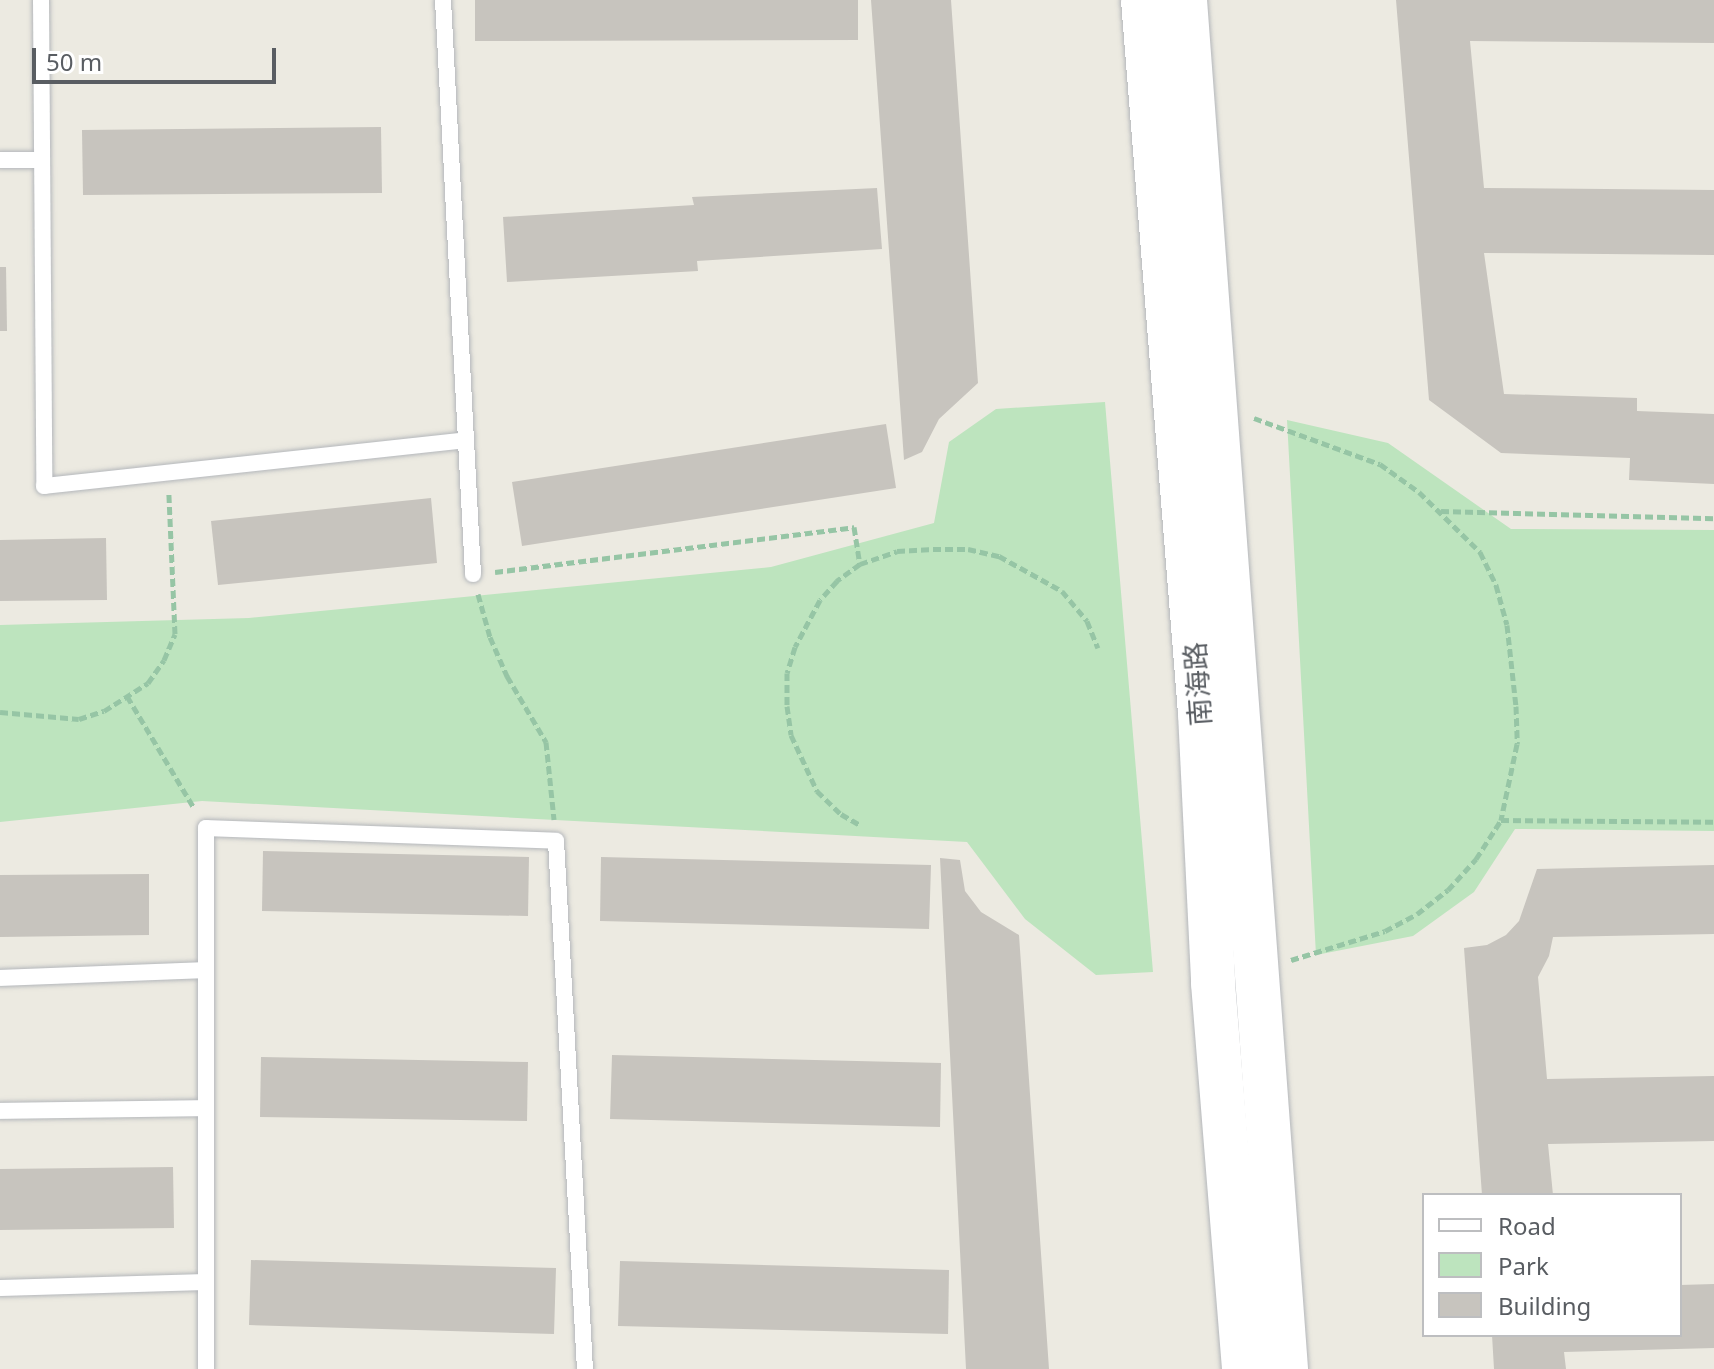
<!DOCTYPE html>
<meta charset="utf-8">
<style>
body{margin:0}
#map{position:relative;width:1714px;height:1369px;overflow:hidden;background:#eceae1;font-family:"Noto Sans","Noto Sans SC",sans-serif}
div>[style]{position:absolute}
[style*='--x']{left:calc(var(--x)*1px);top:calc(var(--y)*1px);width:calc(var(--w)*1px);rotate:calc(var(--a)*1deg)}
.green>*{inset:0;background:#bde4be}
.building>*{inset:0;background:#c7c4be}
.path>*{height:5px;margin-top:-2.5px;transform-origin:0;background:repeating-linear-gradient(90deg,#96c5a5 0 8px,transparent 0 12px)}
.roads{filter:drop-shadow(0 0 2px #b4b7bb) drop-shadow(0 0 2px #b4b7bb)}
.service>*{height:16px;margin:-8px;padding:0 8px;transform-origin:8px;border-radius:8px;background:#fff}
.secondary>*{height:44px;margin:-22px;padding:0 22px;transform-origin:22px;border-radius:22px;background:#fff}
span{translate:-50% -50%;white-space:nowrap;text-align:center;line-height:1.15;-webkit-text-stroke:7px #fff;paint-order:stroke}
.street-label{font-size:28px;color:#595d62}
.legend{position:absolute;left:1422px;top:1193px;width:260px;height:144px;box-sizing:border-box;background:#fff;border:2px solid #bdbec0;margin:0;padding:10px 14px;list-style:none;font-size:24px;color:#595d62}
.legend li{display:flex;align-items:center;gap:16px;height:40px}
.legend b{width:40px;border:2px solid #bdbec0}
.scale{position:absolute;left:32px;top:48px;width:244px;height:36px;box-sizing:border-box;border:4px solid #595d62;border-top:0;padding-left:10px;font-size:24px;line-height:28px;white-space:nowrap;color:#595d62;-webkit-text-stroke:6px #fff;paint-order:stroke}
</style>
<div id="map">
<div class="green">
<div style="clip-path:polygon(1105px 402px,1153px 972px,1096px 975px,1025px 919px,967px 842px,202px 801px,0 822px,0 625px,249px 618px,771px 567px,934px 523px,949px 442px,996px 409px)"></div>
<div style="clip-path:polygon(1287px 420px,1388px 443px,1511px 529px,1714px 530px,1714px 831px,1515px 829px,1474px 892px,1413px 936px,1316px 955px)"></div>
</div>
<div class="building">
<div style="clip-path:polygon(475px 0,858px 0,858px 40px,475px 41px)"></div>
<div style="clip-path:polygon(871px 0,951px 0,978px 383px,939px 419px,922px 452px,904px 460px)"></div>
<div style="clip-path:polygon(1396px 0,1714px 0,1714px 43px,1470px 41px,1484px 188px,1714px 190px,1714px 255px,1484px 253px,1504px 394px,1637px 398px,1637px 411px,1714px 414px,1714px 484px,1629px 480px,1630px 458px,1501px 453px,1429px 400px)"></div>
<div style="clip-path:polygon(381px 127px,382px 193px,83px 195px,82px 130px)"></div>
<div style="clip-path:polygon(877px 188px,882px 249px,697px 261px,698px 271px,507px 282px,503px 217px,694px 205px,692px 197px)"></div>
<div style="clip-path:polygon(0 267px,6px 267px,7px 331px,0 331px)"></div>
<div style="clip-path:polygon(886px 424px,896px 488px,522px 546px,512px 482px)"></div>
<div style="clip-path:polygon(431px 498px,437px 563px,218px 585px,211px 521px)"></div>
<div style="clip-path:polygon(106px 538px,107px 600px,0 601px,0 540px)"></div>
<div style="clip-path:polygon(263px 851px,529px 857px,528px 916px,262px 911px)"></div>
<div style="clip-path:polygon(601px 857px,931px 865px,929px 929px,600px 921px)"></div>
<div style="clip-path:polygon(940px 858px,960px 860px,965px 891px,981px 912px,1019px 935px,1049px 1369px,966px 1369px)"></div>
<div style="clip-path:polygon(1714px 865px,1714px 934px,1553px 937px,1549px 956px,1538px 977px,1547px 1079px,1714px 1076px,1714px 1141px,1548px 1144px,1553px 1195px,1482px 1195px,1464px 948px,1487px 945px,1506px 935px,1519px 921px,1537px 869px)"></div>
<div style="clip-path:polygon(149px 874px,149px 935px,0 937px,0 875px)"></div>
<div style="clip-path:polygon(612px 1055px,941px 1063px,940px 1127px,610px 1119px)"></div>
<div style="clip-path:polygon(261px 1057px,528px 1062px,527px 1121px,260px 1117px)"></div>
<div style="clip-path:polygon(173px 1167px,174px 1228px,0 1230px,0 1169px)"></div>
<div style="clip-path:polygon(251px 1260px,556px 1268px,554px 1334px,249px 1325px)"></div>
<div style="clip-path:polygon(620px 1261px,949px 1270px,948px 1334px,618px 1326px)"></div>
<div style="clip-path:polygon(1714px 1284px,1714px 1348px,1564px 1352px,1566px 1369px,1494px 1369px,1492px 1335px,1680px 1335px,1680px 1285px)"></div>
</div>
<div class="path">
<div style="--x:1254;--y:418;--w:134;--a:20.1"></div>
<div style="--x:1380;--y:464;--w:48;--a:35.7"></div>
<div style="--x:1419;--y:492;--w:86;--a:44.5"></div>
<div style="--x:1480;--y:552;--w:37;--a:64"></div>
<div style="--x:1496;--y:585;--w:41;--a:74.6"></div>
<div style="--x:1507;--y:625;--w:81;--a:83.7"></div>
<div style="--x:1516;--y:706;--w:38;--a:88"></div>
<div style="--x:1517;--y:744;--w:78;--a:101.9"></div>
<div style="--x:1441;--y:511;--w:273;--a:1.5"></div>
<div style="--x:860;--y:564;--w:39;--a:-19"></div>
<div style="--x:897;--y:551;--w:36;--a:-3"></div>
<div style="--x:933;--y:549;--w:35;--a:0"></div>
<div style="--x:968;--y:549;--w:32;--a:13"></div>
<div style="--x:999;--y:556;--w:72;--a:29.1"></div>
<div style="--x:1062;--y:591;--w:39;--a:50"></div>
<div style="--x:1087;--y:621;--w:29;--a:68"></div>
<div style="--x:495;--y:572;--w:362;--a:-7.1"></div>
<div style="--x:854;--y:527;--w:37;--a:81"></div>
<div style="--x:860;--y:564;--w:29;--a:144"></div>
<div style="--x:837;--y:581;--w:25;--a:132"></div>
<div style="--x:820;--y:600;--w:53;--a:118"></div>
<div style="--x:795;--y:647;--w:27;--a:107"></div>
<div style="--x:787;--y:673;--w:33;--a:90"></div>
<div style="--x:787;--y:706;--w:29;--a:82"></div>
<div style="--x:791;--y:735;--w:62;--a:65.1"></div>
<div style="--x:817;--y:791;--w:33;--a:44"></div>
<div style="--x:841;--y:814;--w:22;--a:30"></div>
<div style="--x:478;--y:594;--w:45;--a:74.4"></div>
<div style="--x:490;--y:637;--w:43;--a:66.4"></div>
<div style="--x:507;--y:676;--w:77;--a:59.4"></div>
<div style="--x:546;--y:742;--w:78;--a:84.1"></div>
<div style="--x:127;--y:696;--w:131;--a:59.1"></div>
<div style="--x:0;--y:712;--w:79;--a:5.1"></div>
<div style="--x:79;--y:719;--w:26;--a:-18"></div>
<div style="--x:104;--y:711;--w:52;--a:-32.5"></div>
<div style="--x:148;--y:683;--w:28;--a:-55"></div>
<div style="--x:164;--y:660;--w:28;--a:-67"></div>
<div style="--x:175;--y:634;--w:140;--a:-92.5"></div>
<div style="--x:1291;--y:960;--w:98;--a:-17.1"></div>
<div style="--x:1385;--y:931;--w:36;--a:-28"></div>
<div style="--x:1417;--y:914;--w:39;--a:-38"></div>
<div style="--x:1448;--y:890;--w:42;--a:-47.9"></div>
<div style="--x:1476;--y:859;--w:46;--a:-57.3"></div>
<div style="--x:1501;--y:820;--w:213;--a:0.5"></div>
</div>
<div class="roads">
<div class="service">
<div style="--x:41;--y:0;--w:486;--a:89.6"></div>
<div style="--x:44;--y:486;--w:424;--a:-6.2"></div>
<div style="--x:443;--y:0;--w:575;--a:87.01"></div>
<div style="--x:0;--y:160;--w:42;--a:0"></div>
<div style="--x:0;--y:978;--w:206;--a:-2.2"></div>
<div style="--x:0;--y:1111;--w:206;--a:-0.8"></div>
<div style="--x:0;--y:1288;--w:206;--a:-1.7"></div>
<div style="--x:206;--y:1369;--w:541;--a:-90"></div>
<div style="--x:206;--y:828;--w:350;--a:2.1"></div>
<div style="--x:556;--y:841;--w:529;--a:86.86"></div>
</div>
<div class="secondary">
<div style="--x:1143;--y:0;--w:715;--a:85.43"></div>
<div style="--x:1200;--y:713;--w:270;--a:87.2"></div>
<div style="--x:1213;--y:983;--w:387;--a:85.4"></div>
<div style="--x:1185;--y:0;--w:1373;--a:85.78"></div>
</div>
</div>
<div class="street-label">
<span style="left:1197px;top:684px;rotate:-94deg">南海路</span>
</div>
<ul class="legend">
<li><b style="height:10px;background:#fff"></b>Road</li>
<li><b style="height:22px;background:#bde4be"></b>Park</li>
<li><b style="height:22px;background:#c7c4be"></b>Building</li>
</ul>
<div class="scale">50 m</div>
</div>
